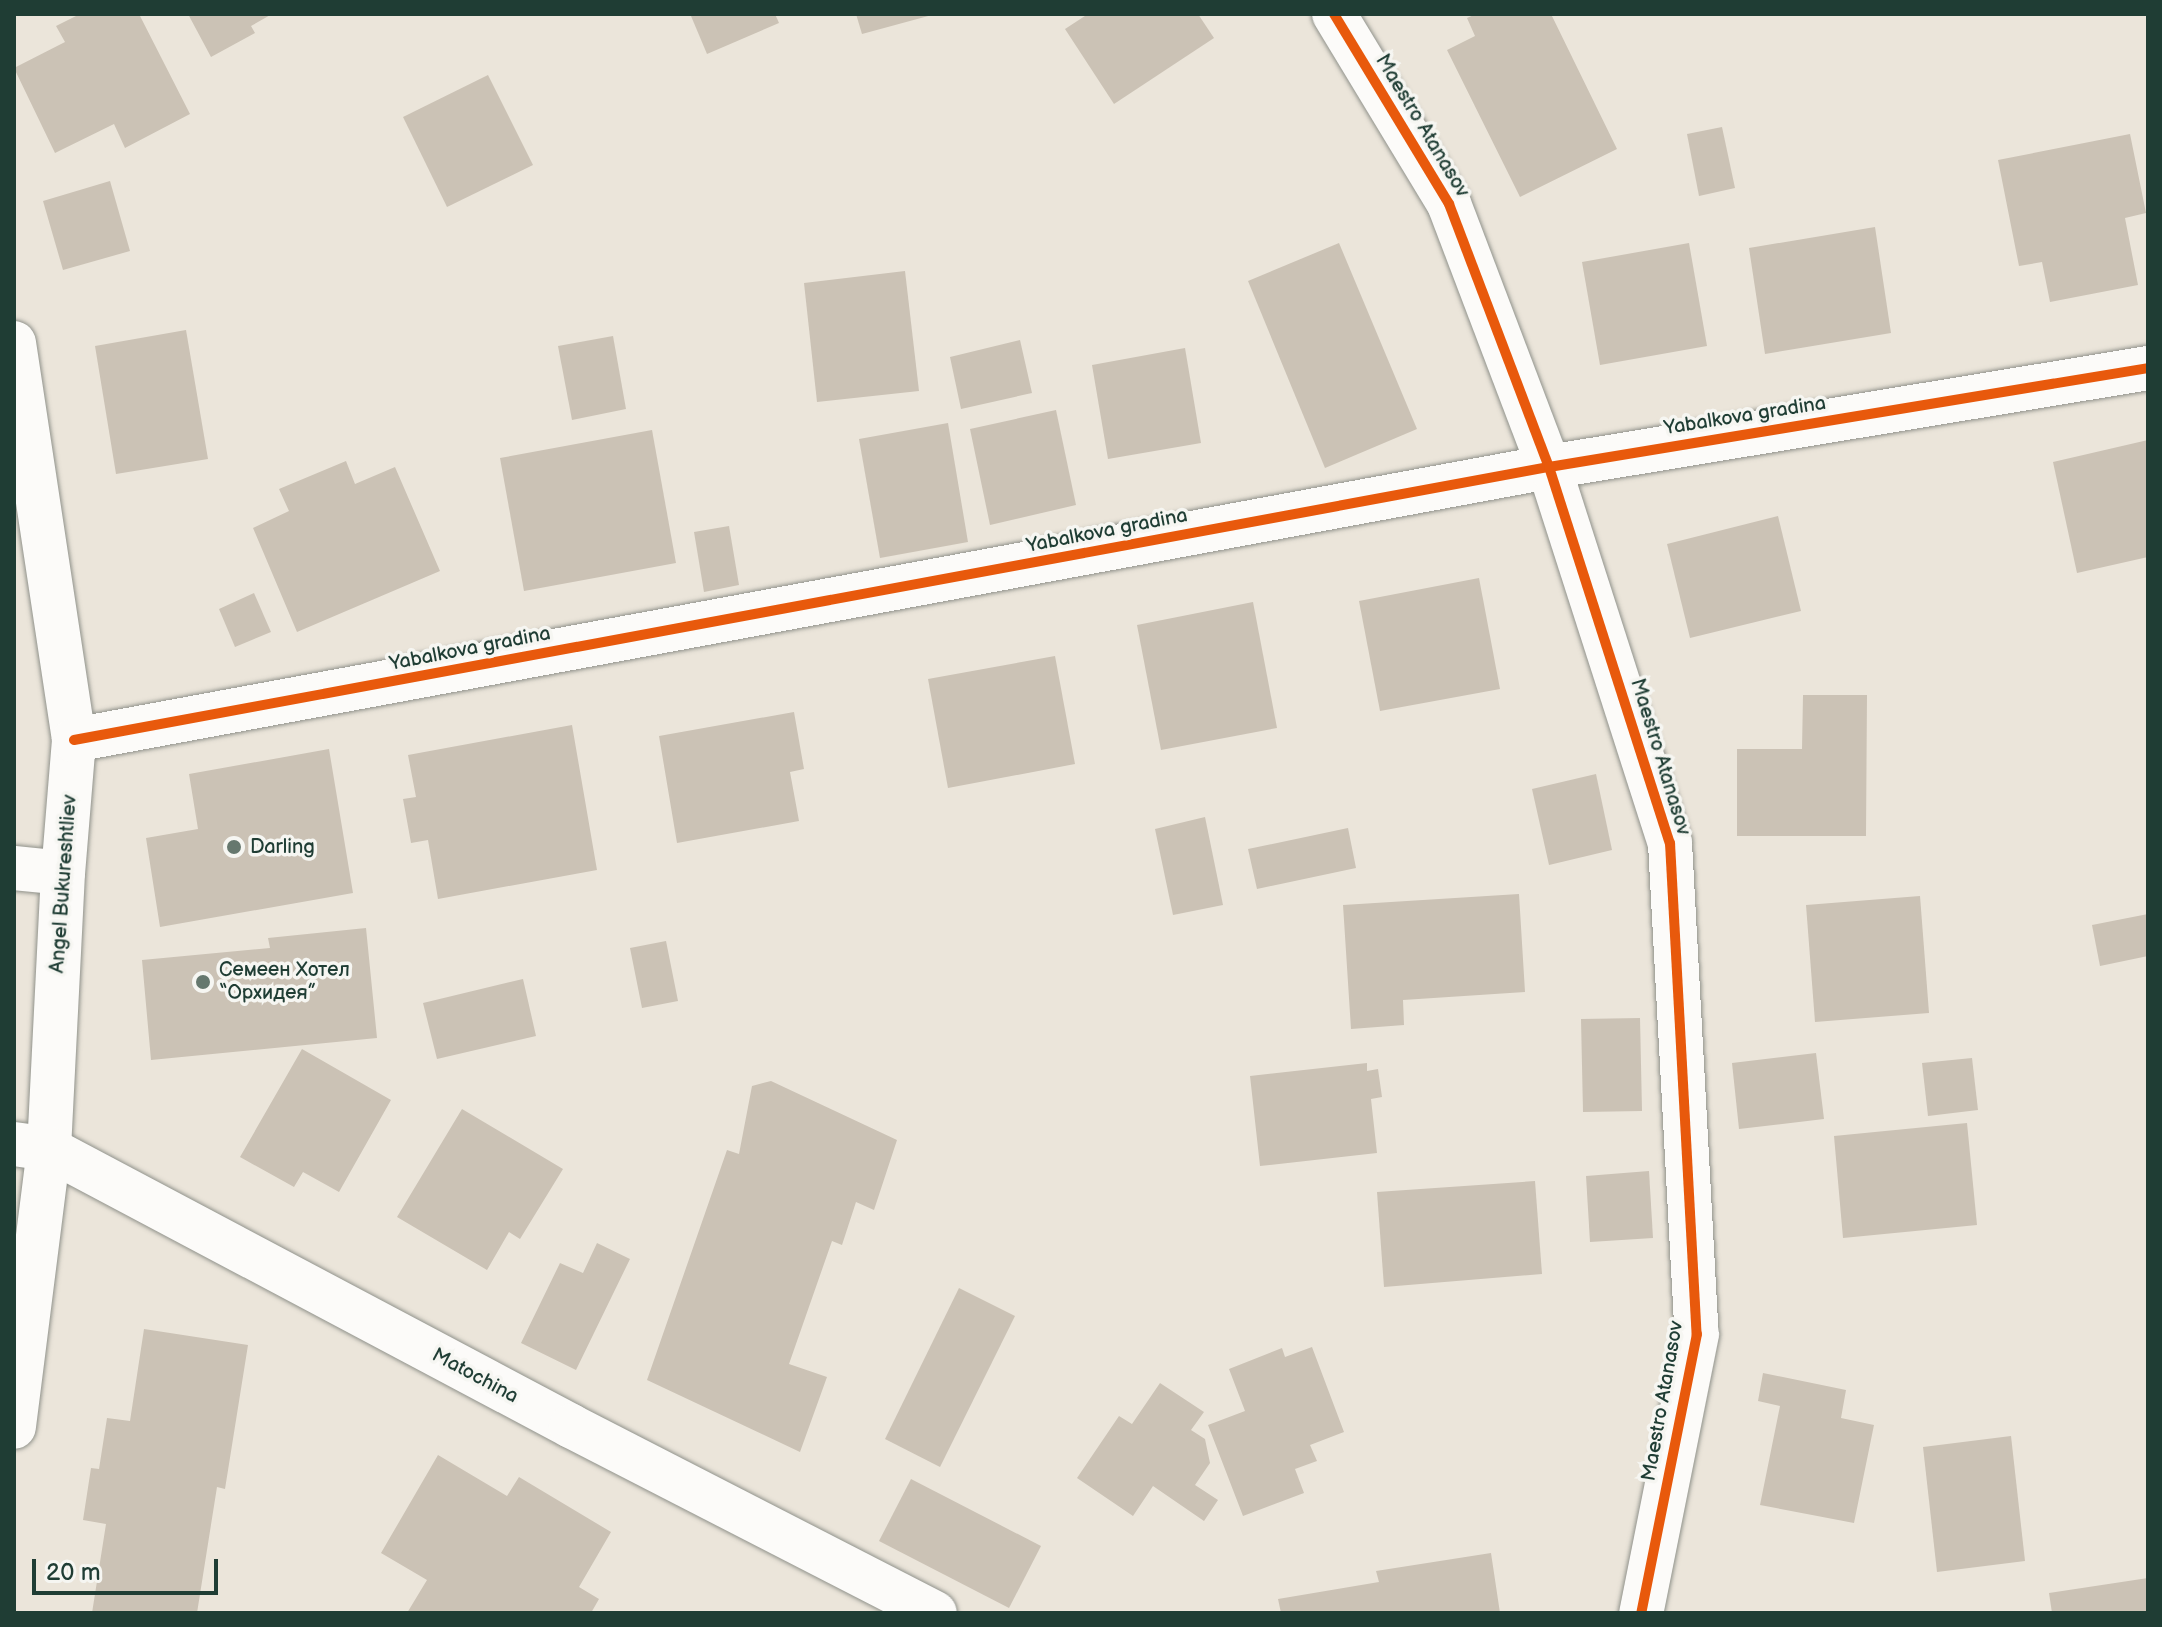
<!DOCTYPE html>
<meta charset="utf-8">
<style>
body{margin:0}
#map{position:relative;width:2162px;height:1627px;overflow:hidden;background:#ebe5da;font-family:"Balsamiq Sans",sans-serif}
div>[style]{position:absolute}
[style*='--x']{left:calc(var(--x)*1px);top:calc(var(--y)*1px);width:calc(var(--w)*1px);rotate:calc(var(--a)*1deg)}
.building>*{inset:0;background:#cbc2b5}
.roads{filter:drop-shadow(0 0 2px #90928b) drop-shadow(0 0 2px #90928b)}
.street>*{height:44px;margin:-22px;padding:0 22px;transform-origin:22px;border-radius:22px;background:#fcfbf9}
.cycleway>*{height:10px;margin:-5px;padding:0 5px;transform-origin:5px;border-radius:5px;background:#e8590c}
.dots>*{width:22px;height:22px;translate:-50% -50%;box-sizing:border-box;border:4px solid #f6f6f2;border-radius:50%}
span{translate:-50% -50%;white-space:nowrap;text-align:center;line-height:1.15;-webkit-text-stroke:7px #f6f6f2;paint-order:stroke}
.street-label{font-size:20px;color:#1f3d34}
.poi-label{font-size:20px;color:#1f3d34}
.left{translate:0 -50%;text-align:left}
.frame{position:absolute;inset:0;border:16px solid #1f3d34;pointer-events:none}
.scale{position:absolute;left:32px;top:1559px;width:186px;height:36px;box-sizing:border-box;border:4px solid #1f3d34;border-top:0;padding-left:10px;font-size:24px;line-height:28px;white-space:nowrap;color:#1f3d34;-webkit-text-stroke:6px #f6f6f2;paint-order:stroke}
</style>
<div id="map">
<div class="building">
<div style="clip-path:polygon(80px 14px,139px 14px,190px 114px,125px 148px,114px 124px,55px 153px,14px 68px,65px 42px,56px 26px)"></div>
<div style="clip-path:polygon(188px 14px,272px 14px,251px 26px,255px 33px,211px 57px)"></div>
<div style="clip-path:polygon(697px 14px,775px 14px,779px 23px,707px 54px,691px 16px)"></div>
<div style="clip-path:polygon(856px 14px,932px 14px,932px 15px,862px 34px)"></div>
<div style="clip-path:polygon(1088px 14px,1198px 14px,1214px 38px,1114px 104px,1065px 29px)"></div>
<div style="clip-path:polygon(1476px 14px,1551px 14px,1617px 149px,1520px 197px,1447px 50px,1475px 36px,1467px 18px)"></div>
<div style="clip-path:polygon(488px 75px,533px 165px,447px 207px,403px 117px)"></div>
<div style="clip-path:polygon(1722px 127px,1735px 188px,1699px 196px,1687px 134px)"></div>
<div style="clip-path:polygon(2130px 134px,2146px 213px,2125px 218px,2138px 285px,2050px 302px,2042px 262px,2019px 266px,1998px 160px)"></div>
<div style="clip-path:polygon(110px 181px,130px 251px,63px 270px,43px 201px)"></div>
<div style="clip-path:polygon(1875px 227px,1891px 333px,1765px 354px,1749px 248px)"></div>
<div style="clip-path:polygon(1339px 243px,1417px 429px,1325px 468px,1248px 281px)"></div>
<div style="clip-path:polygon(1689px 243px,1707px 346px,1600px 365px,1582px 262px)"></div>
<div style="clip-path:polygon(905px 271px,919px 391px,817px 402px,804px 283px)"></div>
<div style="clip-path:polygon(186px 330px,208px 459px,116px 474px,95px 346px)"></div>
<div style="clip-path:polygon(613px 336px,626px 409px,572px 420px,558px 346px)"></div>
<div style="clip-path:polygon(1020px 340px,1032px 393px,961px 409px,950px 357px)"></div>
<div style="clip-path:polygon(1185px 348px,1201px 443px,1108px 459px,1092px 365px)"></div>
<div style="clip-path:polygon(1056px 410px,1076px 505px,990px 525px,970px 429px)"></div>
<div style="clip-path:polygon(948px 423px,968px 542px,880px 558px,859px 439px)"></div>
<div style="clip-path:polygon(652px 430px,676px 563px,524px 591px,500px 458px)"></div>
<div style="clip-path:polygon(2148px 440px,2148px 557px,2077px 573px,2053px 462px)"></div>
<div style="clip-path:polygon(346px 461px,355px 484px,395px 467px,440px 571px,297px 632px,253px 528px,289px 511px,279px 489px)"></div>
<div style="clip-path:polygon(1778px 516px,1801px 611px,1690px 638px,1667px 544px)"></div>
<div style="clip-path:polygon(729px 526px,739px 585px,704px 592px,694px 532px)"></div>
<div style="clip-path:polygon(1479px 578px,1500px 689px,1380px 711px,1359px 601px)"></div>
<div style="clip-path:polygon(254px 593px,271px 632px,235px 647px,219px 609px)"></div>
<div style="clip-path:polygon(1253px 602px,1277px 728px,1161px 750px,1137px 625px)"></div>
<div style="clip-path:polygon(1055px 656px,1075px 764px,948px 788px,928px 679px)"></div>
<div style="clip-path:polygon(1803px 695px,1867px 695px,1866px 836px,1737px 836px,1737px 749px,1802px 749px)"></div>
<div style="clip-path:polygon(794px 712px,804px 769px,790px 772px,799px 821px,677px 843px,659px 736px)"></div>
<div style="clip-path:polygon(572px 725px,597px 870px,438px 899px,428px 840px,411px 843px,403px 799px,416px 797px,408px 755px)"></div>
<div style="clip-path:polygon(329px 749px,353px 893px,160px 927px,146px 838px,198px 829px,189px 774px)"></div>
<div style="clip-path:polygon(1596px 774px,1612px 850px,1549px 865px,1532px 789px)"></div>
<div style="clip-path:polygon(1205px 817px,1223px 905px,1173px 915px,1155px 829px)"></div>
<div style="clip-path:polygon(1348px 828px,1356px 868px,1257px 889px,1248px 849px)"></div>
<div style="clip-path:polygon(1519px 894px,1525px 992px,1403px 1000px,1404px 1025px,1351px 1029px,1343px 905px)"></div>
<div style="clip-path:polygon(1920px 896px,1929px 1013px,1815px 1022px,1806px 905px)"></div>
<div style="clip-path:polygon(2148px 914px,2148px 956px,2100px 966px,2092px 925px)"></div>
<div style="clip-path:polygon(366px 928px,377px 1038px,151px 1060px,142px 960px,270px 948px,268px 938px)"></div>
<div style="clip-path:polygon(666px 941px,678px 1001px,642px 1008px,630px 948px)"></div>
<div style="clip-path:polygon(523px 979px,536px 1036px,437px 1059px,423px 1003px)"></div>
<div style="clip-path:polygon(1640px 1018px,1642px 1111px,1583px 1112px,1581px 1019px)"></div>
<div style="clip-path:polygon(302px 1049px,391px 1100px,339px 1192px,303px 1172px,294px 1187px,240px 1157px)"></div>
<div style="clip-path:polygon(1816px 1053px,1824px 1119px,1739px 1129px,1732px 1063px)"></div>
<div style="clip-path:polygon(1972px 1058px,1978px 1110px,1928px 1116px,1922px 1063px)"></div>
<div style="clip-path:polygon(1367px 1063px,1367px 1071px,1378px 1069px,1382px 1097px,1371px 1099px,1377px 1153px,1260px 1166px,1250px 1076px)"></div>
<div style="clip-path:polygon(771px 1081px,897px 1140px,874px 1210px,856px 1202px,842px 1245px,832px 1241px,789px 1364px,827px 1377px,800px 1452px,647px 1380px,727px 1150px,739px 1154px,752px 1086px)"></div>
<div style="clip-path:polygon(462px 1109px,563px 1169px,520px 1239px,509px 1232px,487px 1270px,397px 1217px)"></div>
<div style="clip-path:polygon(1967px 1123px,1977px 1225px,1843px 1238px,1834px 1136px)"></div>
<div style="clip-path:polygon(1649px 1171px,1653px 1238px,1590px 1242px,1586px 1176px)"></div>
<div style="clip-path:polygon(1535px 1181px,1542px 1274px,1384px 1287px,1377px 1192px)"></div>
<div style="clip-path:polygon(597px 1243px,630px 1259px,576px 1370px,521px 1343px,560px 1263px,583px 1273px)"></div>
<div style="clip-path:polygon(959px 1288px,1015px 1316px,940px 1467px,885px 1439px)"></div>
<div style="clip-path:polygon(144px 1329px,248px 1345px,225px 1489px,217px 1487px,197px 1613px,92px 1613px,106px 1524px,83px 1520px,91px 1468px,99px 1469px,107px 1418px,130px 1421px)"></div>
<div style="clip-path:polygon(1312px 1347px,1344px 1432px,1310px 1445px,1317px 1461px,1295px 1469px,1304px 1493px,1243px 1516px,1208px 1425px,1245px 1411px,1229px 1369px,1282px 1348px,1285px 1357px)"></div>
<div style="clip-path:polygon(1763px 1373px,1846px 1390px,1841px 1418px,1874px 1425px,1854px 1523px,1760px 1505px,1780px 1406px,1758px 1401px)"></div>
<div style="clip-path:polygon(1160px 1383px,1204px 1412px,1191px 1430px,1205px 1439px,1210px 1463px,1195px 1485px,1218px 1500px,1204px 1521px,1153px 1486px,1133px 1516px,1077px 1478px,1119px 1416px,1132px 1424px)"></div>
<div style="clip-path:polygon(2011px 1436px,2025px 1561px,1937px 1572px,1923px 1447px)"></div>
<div style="clip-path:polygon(438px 1455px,507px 1496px,519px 1477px,611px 1532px,579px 1587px,599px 1599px,591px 1613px,407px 1613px,427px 1580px,381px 1553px)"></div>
<div style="clip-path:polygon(911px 1479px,1041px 1546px,1009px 1608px,879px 1541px)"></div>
<div style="clip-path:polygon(1491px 1553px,1500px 1613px,1281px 1613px,1278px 1599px,1379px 1582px,1376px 1571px)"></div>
<div style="clip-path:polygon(2148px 1578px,2148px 1613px,2052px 1613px,2049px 1593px)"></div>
</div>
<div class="roads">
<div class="street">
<div style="--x:1334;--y:14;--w:222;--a:58.8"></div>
<div style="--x:1449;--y:204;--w:281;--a:69.2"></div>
<div style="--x:1549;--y:467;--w:395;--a:72.2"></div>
<div style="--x:1670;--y:843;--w:492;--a:86.9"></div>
<div style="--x:1697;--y:1334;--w:285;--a:101.3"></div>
<div style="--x:14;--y:343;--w:402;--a:81.4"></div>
<div style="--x:74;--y:740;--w:133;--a:94.7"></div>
<div style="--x:63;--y:873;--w:276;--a:92.9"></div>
<div style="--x:49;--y:1149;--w:280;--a:97.2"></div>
<div style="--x:74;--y:740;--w:1500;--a:-10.49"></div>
<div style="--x:1549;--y:467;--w:607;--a:-9.38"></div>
<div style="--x:14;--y:868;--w:49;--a:5.8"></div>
<div style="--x:14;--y:1144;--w:35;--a:8"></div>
<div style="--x:49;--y:1149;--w:591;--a:27.95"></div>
<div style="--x:571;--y:1426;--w:409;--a:27.2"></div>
</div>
</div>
<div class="cycleway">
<div style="--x:1334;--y:14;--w:222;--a:58.8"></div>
<div style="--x:1449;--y:204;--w:281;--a:69.2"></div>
<div style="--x:1549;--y:467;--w:395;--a:72.2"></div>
<div style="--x:1670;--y:843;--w:492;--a:86.9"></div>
<div style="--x:1697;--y:1334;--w:285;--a:101.3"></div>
<div style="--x:74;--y:740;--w:1500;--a:-10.49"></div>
<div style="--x:1549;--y:467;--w:607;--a:-9.38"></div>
</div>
<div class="dots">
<div style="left:234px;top:847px;background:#66786e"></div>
<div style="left:203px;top:982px;background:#66786e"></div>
</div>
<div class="street-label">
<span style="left:1422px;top:126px;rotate:59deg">Maestro Atanasov</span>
<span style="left:1745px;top:416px;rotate:-9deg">Yabalkova gradina</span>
<span style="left:1107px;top:531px;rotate:-11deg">Yabalkova gradina</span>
<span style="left:470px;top:649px;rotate:-11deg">Yabalkova gradina</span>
<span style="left:1660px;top:757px;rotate:73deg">Maestro Atanasov</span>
<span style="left:64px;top:884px;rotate:-86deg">Angel Bukureshtliev</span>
<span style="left:475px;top:1376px;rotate:28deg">Matochina</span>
<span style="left:1663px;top:1401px;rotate:-80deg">Maestro Atanasov</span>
</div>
<div class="poi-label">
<span class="left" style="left:250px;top:847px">Darling</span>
<span class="left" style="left:219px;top:982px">Семеен Хотел<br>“Орхидея”</span>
</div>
<div class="frame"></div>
<div class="scale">20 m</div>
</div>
